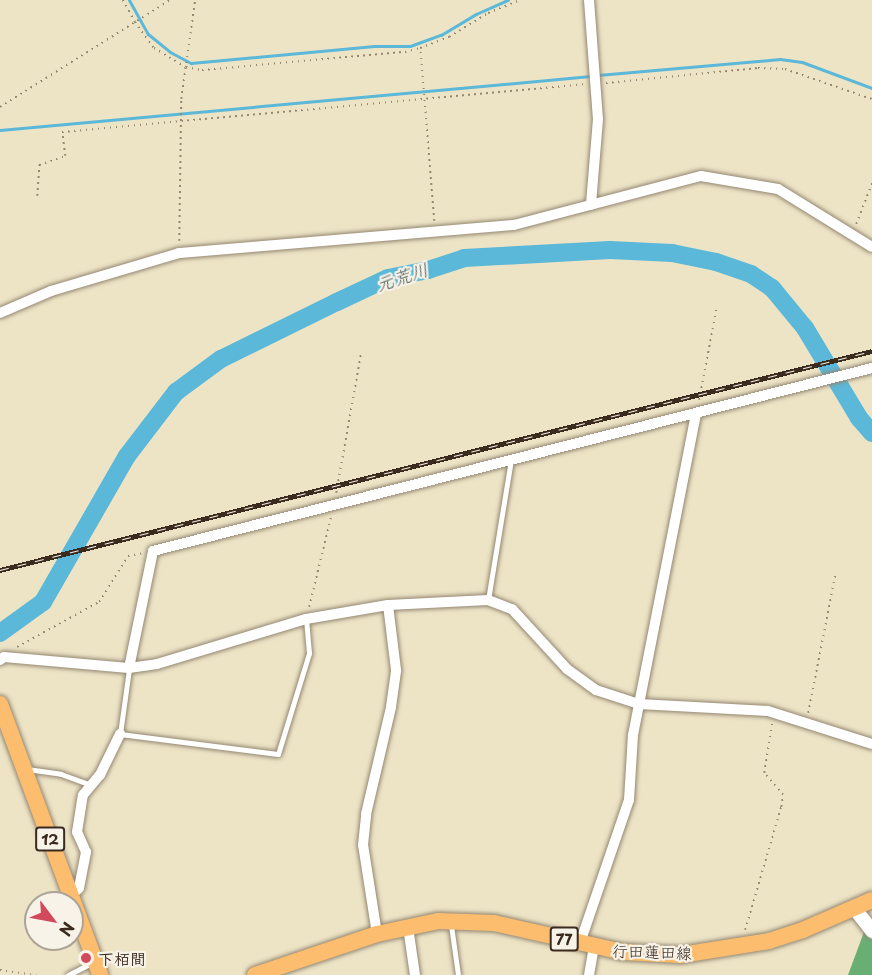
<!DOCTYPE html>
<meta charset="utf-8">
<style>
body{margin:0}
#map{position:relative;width:872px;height:975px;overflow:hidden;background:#ede4c6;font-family:"Playpen Sans","Klee One",sans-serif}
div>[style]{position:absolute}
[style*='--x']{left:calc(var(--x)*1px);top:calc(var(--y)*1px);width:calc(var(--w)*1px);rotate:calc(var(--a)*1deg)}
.forest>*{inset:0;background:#69af74}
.stream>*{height:3px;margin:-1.5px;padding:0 1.5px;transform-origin:1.5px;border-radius:1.5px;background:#5bb8d9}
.river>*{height:18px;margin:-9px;padding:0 9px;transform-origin:9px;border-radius:9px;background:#5bb8d9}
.path>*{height:1.5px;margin-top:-0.75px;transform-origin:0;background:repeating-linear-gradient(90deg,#948772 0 1.5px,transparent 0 6px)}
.roads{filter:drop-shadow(0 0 2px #948772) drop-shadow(0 0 2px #948772)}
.service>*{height:5px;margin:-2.5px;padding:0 2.5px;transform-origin:2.5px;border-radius:2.5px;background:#fff}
.minor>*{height:10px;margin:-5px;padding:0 5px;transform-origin:5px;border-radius:5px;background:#fff}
.tertiary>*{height:14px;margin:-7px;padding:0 7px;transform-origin:7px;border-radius:7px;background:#fff}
.primary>*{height:16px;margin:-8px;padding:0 8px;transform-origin:8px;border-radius:8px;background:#fcbd6e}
.rail>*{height:5px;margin-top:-2.5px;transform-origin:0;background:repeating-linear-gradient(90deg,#f7f3e8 0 9px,#3b2a1e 0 18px);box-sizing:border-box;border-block:2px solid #3b2a1e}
.dots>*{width:16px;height:16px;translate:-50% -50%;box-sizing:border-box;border:3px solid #f7f3e8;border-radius:50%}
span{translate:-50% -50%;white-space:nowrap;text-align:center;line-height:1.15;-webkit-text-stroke:4.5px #f7f3e8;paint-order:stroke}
.shield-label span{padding:2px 4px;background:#f7f3e8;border:2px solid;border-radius:4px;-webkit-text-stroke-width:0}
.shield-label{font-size:15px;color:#3b2a1e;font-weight:700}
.street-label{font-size:16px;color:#3b2a1e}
.poi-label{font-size:16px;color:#3b2a1e;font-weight:700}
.left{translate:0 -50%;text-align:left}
.water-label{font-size:18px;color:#455556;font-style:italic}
.north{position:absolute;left:24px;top:891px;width:60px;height:60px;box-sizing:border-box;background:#f7f3e8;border:2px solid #aca397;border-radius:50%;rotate:122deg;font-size:16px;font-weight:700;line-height:24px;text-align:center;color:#3b2a1e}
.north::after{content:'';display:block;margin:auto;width:21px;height:27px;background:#d1495b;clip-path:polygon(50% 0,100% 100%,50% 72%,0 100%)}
</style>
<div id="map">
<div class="forest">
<div style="clip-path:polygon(864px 932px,872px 940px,872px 975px,848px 975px)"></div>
</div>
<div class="stream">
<div style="--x:129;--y:0;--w:39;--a:61"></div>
<div style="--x:148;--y:34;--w:28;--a:39"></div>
<div style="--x:170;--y:52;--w:24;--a:28"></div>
<div style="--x:191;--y:63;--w:184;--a:-5.3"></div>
<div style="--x:374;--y:46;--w:36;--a:0"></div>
<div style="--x:410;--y:46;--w:33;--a:-20"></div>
<div style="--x:441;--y:35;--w:41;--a:-31"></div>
<div style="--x:476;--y:14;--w:35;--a:-24"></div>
<div style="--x:598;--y:75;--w:183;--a:-5"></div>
<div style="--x:780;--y:59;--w:22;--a:8"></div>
<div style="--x:802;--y:62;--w:75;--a:20.4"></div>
<div style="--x:0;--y:130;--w:593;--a:-5.22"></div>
</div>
<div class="river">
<div style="--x:0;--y:633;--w:53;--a:-35.8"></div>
<div style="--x:43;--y:602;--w:168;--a:-60.1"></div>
<div style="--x:127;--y:456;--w:81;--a:-52.6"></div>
<div style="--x:176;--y:392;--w:56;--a:-36.3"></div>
<div style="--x:221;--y:359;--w:129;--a:-26.2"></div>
<div style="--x:337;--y:302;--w:56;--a:-25.2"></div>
<div style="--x:388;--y:278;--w:41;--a:-11.3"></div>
<div style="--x:428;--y:270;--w:38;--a:-18"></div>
<div style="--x:464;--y:258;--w:146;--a:-3.1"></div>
<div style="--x:610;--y:250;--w:62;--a:2.8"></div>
<div style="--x:672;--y:253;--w:45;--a:11.6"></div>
<div style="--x:716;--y:262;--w:37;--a:19"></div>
<div style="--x:751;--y:274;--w:25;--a:34"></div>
<div style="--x:772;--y:288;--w:52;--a:50.5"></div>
<div style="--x:805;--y:328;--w:105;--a:59"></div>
<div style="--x:859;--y:418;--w:20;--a:49"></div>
</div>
<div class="path">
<div style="--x:123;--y:0;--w:25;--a:61"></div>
<div style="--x:135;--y:22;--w:32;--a:54"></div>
<div style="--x:154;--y:48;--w:37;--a:31"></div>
<div style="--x:186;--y:67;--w:16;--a:11"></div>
<div style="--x:202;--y:70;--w:204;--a:-5.1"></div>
<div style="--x:405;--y:52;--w:16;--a:-15"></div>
<div style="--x:606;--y:83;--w:153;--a:-5.6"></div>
<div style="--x:758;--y:68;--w:27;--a:2"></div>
<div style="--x:785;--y:69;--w:92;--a:19"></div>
<div style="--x:0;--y:107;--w:201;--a:-32.2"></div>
<div style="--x:37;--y:196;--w:31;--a:-86"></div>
<div style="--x:39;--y:165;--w:28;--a:-19"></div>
<div style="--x:65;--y:156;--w:24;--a:-97"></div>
<div style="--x:62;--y:132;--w:526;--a:-5.23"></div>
<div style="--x:434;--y:221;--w:174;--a:-94.6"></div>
<div style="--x:420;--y:48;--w:31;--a:-21"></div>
<div style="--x:449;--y:37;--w:46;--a:-31.6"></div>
<div style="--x:488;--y:13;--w:35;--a:-22"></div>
<div style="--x:856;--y:224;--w:44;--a:-68.7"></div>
<div style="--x:179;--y:241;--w:142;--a:-89.2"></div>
<div style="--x:181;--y:99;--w:100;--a:-82"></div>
<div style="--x:699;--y:400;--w:92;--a:-79.3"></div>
<div style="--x:336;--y:493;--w:143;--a:-79.9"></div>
<div style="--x:309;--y:607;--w:94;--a:-76.4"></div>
<div style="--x:17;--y:647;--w:94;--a:-28.8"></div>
<div style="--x:99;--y:602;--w:54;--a:-57.8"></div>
<div style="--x:128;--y:556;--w:15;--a:-11"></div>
<div style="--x:808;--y:713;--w:140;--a:-78.9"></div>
<div style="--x:745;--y:930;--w:128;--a:-73.7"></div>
<div style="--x:781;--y:807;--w:12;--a:-81"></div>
<div style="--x:783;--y:795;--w:29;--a:-131"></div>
<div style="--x:764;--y:773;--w:51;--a:-80.9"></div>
<div style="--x:0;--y:970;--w:37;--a:8"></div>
</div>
<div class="roads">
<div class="service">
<div style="--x:488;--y:600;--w:142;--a:-80.7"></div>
<div style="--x:129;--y:669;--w:66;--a:97.9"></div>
<div style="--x:120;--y:734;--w:159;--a:7.2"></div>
<div style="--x:278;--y:754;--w:106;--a:-72.9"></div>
<div style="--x:309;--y:653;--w:34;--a:-95"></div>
<div style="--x:27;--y:769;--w:34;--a:8"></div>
<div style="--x:61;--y:774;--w:33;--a:20"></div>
<div style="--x:451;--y:925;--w:50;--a:82"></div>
<div style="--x:68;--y:975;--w:28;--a:-27"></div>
</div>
<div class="minor">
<div style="--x:589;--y:0;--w:119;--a:85.7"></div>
<div style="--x:598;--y:119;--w:86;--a:94.7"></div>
<div style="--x:0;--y:313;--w:56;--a:-23.3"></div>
<div style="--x:51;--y:291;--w:134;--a:-16.5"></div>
<div style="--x:179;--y:253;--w:336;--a:-4.8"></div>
<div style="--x:514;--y:225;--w:193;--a:-14.7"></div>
<div style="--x:701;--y:176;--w:78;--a:9.6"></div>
<div style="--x:778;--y:189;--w:110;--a:31.7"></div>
<div style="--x:0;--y:660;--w:5;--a:-37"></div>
<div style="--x:4;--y:657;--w:125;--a:5"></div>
<div style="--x:129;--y:668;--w:28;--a:-8"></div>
<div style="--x:157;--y:664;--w:156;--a:-16.8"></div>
<div style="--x:306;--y:619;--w:83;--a:-9.7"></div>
<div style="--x:388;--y:605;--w:100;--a:-2.9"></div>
<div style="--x:488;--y:600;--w:26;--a:21"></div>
<div style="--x:512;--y:609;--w:81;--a:47.5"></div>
<div style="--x:567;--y:669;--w:36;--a:36"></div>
<div style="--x:596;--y:690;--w:45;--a:18"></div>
<div style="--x:639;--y:704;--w:129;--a:3.1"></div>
<div style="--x:768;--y:711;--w:109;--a:17.6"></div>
<div style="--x:129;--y:668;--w:119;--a:-78.4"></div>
<div style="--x:153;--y:551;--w:742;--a:-14.28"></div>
<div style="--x:71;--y:896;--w:11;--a:-45"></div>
<div style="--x:79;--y:888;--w:37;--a:-79"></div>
<div style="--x:86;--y:852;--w:22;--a:-114"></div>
<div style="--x:77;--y:832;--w:37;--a:-81"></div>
<div style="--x:83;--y:795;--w:26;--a:-50"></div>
<div style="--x:100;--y:775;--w:46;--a:-64"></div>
<div style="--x:408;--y:927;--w:49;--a:81.7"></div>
<div style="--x:377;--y:934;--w:90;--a:-98.9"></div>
<div style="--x:363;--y:845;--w:31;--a:-84"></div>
<div style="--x:366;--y:814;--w:110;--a:-76.8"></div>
<div style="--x:391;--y:707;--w:37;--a:-82"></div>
<div style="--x:396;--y:670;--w:65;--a:-97"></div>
<div style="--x:580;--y:943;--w:151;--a:-71.1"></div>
<div style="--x:629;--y:800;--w:65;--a:-86.5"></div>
<div style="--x:633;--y:735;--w:327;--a:-78.9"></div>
<div style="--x:589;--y:975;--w:28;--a:-80"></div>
</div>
<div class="tertiary">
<div style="--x:855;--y:909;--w:28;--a:52"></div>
</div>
<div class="primary">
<div style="--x:0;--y:704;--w:289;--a:69.7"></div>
<div style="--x:255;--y:975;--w:129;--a:-18.6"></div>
<div style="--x:377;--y:934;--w:62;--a:-12"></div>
<div style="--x:438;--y:921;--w:56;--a:2"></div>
<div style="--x:494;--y:923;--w:132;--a:12.7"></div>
<div style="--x:623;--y:952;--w:58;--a:3"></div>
<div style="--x:681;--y:955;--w:89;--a:-9"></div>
<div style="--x:769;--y:941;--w:36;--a:-18"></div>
<div style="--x:803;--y:930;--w:75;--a:-23.5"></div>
</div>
</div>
<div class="rail">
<div style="--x:0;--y:570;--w:899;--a:-14.1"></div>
</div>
<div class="dots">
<div style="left:86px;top:958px;background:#d1495b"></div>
</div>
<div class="shield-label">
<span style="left:50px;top:839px">12</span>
<span style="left:564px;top:939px">77</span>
</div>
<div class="street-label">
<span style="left:652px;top:951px;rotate:2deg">行田蓮田線</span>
</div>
<div class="poi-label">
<span class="left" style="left:98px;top:958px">下栢間</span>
</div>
<div class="water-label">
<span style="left:402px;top:277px;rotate:-18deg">元荒川</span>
</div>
<div class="north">N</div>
</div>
